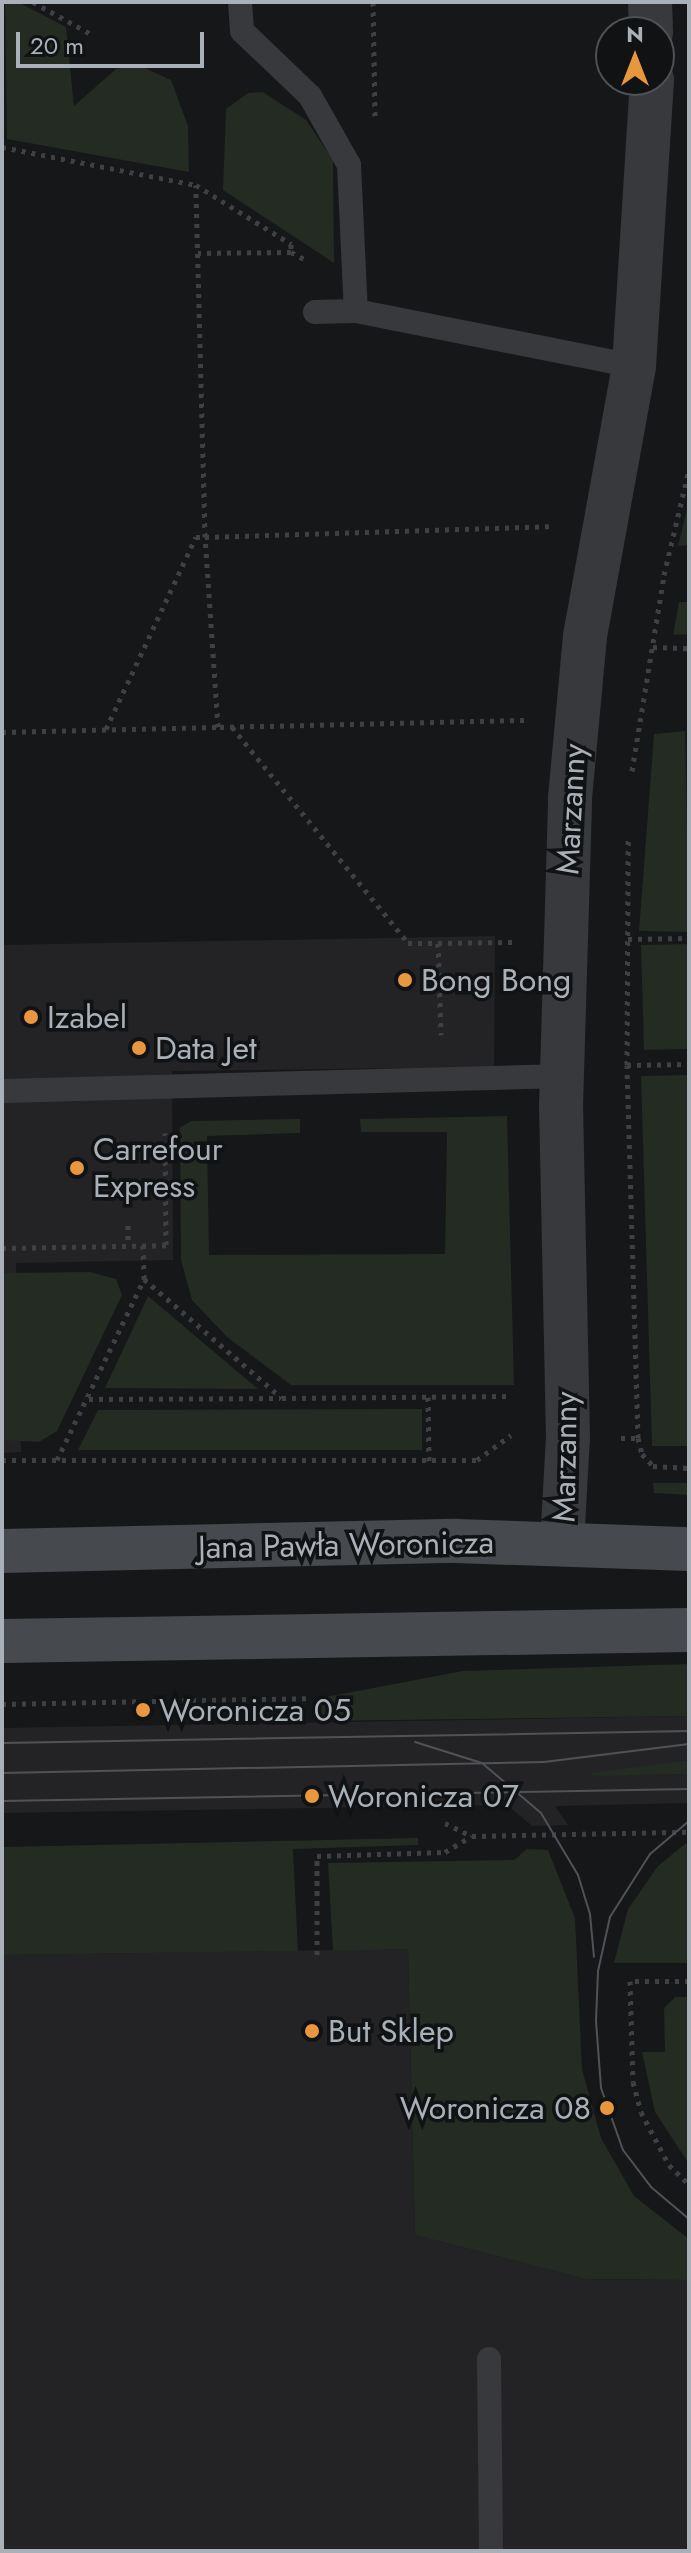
<!DOCTYPE html>
<meta charset="utf-8">
<style>
body{margin:0}
#map{position:relative;width:691px;height:2553px;overflow:hidden;background:#161718;font-family:Jost,sans-serif}
div>[style]{position:absolute}
[style*='--x']{left:calc(var(--x)*1px);top:calc(var(--y)*1px);width:calc(var(--w)*1px);rotate:calc(var(--a)*1deg)}
.built>*{inset:0;background:#232325}
.green>*{inset:0;background:#232b23}
.path>*{height:5px;margin-top:-2.5px;transform-origin:0;background:repeating-linear-gradient(90deg,#3e4044 0 4px,transparent 0 10px)}
.lane>*{height:24px;margin:-12px;padding:0 12px;transform-origin:12px;border-radius:12px;background:#38393d}
.street>*{height:44px;margin:-22px;padding:0 22px;transform-origin:22px;border-radius:22px;background:#38393d}
.secondary>*{height:44px;margin:-22px;padding:0 22px;transform-origin:22px;border-radius:22px;background:#46494d}
.tram>*{height:2px;margin:-1px;padding:0 1px;transform-origin:1px;border-radius:1px;background:#4f5256}
.dots>*{width:22px;height:22px;translate:-50% -50%;box-sizing:border-box;border:4px solid #111213;border-radius:50%}
span{translate:-50% -50%;white-space:nowrap;text-align:center;line-height:1.15;-webkit-text-stroke:7px #111213;paint-order:stroke}
.street-label{font-size:32px;color:#a9b0b8}
.poi-label{font-size:32px;color:#a9b0b8}
.left{translate:0 -50%;text-align:left}
.right{translate:-100% -50%;text-align:right}
.frame{position:absolute;inset:0;border:4px solid #a9b0b8;pointer-events:none}
.north{position:absolute;left:595px;top:16px;width:80px;height:80px;box-sizing:border-box;background:#111213;border:2px solid #4e5155;border-radius:50%;rotate:0deg;font-size:22px;font-weight:700;line-height:32px;text-align:center;color:#a9b0b8}
.north::after{content:'';display:block;margin:auto;width:28px;height:36px;background:#e8973e;clip-path:polygon(50% 0,100% 100%,50% 72%,0 100%)}
.scale{position:absolute;left:16px;top:32px;width:188px;height:36px;box-sizing:border-box;border:4px solid #a9b0b8;border-top:0;padding-left:10px;font-size:24px;line-height:28px;white-space:nowrap;color:#a9b0b8;-webkit-text-stroke:6px #111213;paint-order:stroke}
</style>
<div id="map">
<div class="built">
<div style="clip-path:polygon(495px 936px,494px 1067px,172px 1071px,173px 1260px,16px 1263px,21px 1452px,2px 1453px,2px 945px)"></div>
<div style="clip-path:polygon(689px 1716px,689px 1760px,592px 1775px,689px 1774px,689px 1803px,555px 1806px,568px 1825px,532px 1826px,507px 1805px,2px 1813px,2px 1728px)"></div>
<div style="clip-path:polygon(408px 1949px,415px 2235px,586px 2279px,689px 2280px,689px 2551px,2px 2551px,2px 1955px)"></div>
</div>
<div class="green">
<div style="clip-path:polygon(5px 2px,18px 2px,66px 27px,74px 106px,116px 69px,136px 64px,171px 80px,188px 126px,189px 172px,7px 139px)"></div>
<div style="clip-path:polygon(263px 92px,306px 120px,333px 160px,334px 263px,223px 190px,226px 109px,248px 93px)"></div>
<div style="clip-path:polygon(689px 500px,689px 545px,678px 546px)"></div>
<div style="clip-path:polygon(679px 602px,689px 602px,689px 634px,673px 635px)"></div>
<div style="clip-path:polygon(685px 731px,689px 932px,639px 931px,654px 734px)"></div>
<div style="clip-path:polygon(689px 944px,689px 1049px,644px 1050px,641px 945px)"></div>
<div style="clip-path:polygon(689px 1075px,689px 1446px,652px 1446px,641px 1076px)"></div>
<div style="clip-path:polygon(507px 1116px,514px 1385px,291px 1385px,227px 1337px,192px 1300px,181px 1260px,180px 1127px,192px 1121px,300px 1119px,300px 1133px,207px 1136px,209px 1255px,445px 1254px,447px 1132px,361px 1132px,360px 1119px)"></div>
<div style="clip-path:polygon(90px 1272px,116px 1279px,122px 1295px,57px 1431px,39px 1442px,2px 1440px,2px 1273px)"></div>
<div style="clip-path:polygon(148px 1296px,258px 1389px,105px 1388px)"></div>
<div style="clip-path:polygon(422px 1409px,422px 1450px,78px 1450px,98px 1410px)"></div>
<div style="clip-path:polygon(653px 1483px,689px 1483px,689px 1495px,654px 1493px)"></div>
<div style="clip-path:polygon(689px 1664px,689px 1716px,315px 1721px,315px 1699px,463px 1671px)"></div>
<div style="clip-path:polygon(689px 1760px,689px 1774px,592px 1776px,592px 1773px)"></div>
<div style="clip-path:polygon(418px 1838px,418px 1845px,293px 1849px,298px 1951px,2px 1955px,2px 1847px)"></div>
<div style="clip-path:polygon(685px 1844px,689px 1844px,689px 1963px,614px 1963px,628px 1909px,658px 1866px)"></div>
<div style="clip-path:polygon(527px 1849px,548px 1850px,575px 1918px,582px 2069px,601px 2138px,634px 2196px,689px 2239px,689px 2280px,586px 2279px,415px 2235px,408px 1949px,333px 1951px,328px 1863px,514px 1860px)"></div>
<div style="clip-path:polygon(675px 1997px,689px 1997px,689px 2164px,655px 2112px,642px 2052px,665px 2052px,664px 2008px)"></div>
</div>
<div class="path">
<div style="--x:33;--y:2;--w:66;--a:28.9"></div>
<div style="--x:373;--y:2;--w:114;--a:89"></div>
<div style="--x:2;--y:147;--w:198;--a:11.1"></div>
<div style="--x:196;--y:185;--w:112;--a:31.8"></div>
<div style="--x:291;--y:244;--w:8;--a:90"></div>
<div style="--x:291;--y:252;--w:93;--a:179.4"></div>
<div style="--x:291;--y:252;--w:19;--a:28"></div>
<div style="--x:653;--y:647;--w:36;--a:2"></div>
<div style="--x:524;--y:720;--w:306;--a:178.7"></div>
<div style="--x:218;--y:727;--w:190;--a:-93.9"></div>
<div style="--x:205;--y:537;--w:344;--a:-1.8"></div>
<div style="--x:232;--y:727;--w:279;--a:50.8"></div>
<div style="--x:408;--y:943;--w:30;--a:0"></div>
<div style="--x:438;--y:943;--w:92;--a:88.1"></div>
<div style="--x:106;--y:729;--w:212;--a:-64.9"></div>
<div style="--x:196;--y:537;--w:9;--a:0"></div>
<div style="--x:205;--y:537;--w:352;--a:-91.5"></div>
<div style="--x:2;--y:732;--w:216;--a:-1.3"></div>
<div style="--x:632;--y:771;--w:199;--a:-80.7"></div>
<div style="--x:664;--y:575;--w:109;--a:-76.7"></div>
<div style="--x:628;--y:939;--w:61;--a:-0.9"></div>
<div style="--x:438;--y:943;--w:75;--a:-0.8"></div>
<div style="--x:627;--y:1065;--w:225;--a:-89.7"></div>
<div style="--x:128;--y:1225;--w:20;--a:90"></div>
<div style="--x:143;--y:1245;--w:34;--a:88"></div>
<div style="--x:144;--y:1279;--w:182;--a:40.8"></div>
<div style="--x:282;--y:1398;--w:230;--a:-0.5"></div>
<div style="--x:2;--y:1248;--w:164;--a:-1"></div>
<div style="--x:166;--y:1245;--w:112;--a:-90.5"></div>
<div style="--x:428;--y:1397;--w:64;--a:89.1"></div>
<div style="--x:89;--y:1399;--w:191;--a:-0.3"></div>
<div style="--x:621;--y:1438;--w:17;--a:0"></div>
<div style="--x:638;--y:1438;--w:16;--a:76"></div>
<div style="--x:642;--y:1454;--w:16;--a:47"></div>
<div style="--x:653;--y:1466;--w:36;--a:3"></div>
<div style="--x:638;--y:1438;--w:373;--a:-91.7"></div>
<div style="--x:627;--y:1065;--w:62;--a:-0.9"></div>
<div style="--x:2;--y:1460;--w:475;--a:0"></div>
<div style="--x:477;--y:1460;--w:42;--a:-36.3"></div>
<div style="--x:57;--y:1460;--w:201;--a:-64.3"></div>
<div style="--x:2;--y:1704;--w:304;--a:-1.1"></div>
<div style="--x:445;--y:1823;--w:30;--a:26"></div>
<div style="--x:472;--y:1836;--w:217;--a:-1.1"></div>
<div style="--x:317;--y:1955;--w:99;--a:-90"></div>
<div style="--x:317;--y:1856;--w:128;--a:-1.8"></div>
<div style="--x:445;--y:1852;--w:31;--a:-31"></div>
<div style="--x:689;--y:1981;--w:59;--a:180"></div>
<div style="--x:630;--y:1981;--w:101;--a:88.3"></div>
<div style="--x:633;--y:2082;--w:31;--a:75"></div>
<div style="--x:641;--y:2112;--w:60;--a:62.2"></div>
<div style="--x:669;--y:2165;--w:28;--a:44"></div>
</div>
<div class="lane">
<div style="--x:240;--y:2;--w:29;--a:86"></div>
<div style="--x:242;--y:31;--w:94;--a:43.7"></div>
<div style="--x:310;--y:96;--w:79;--a:60.5"></div>
<div style="--x:349;--y:165;--w:146;--a:87.3"></div>
<div style="--x:315;--y:312;--w:41;--a:-1.4"></div>
<div style="--x:356;--y:311;--w:283;--a:11.2"></div>
<div style="--x:4;--y:1091;--w:558;--a:-1.54"></div>
<div style="--x:489;--y:2359;--w:192;--a:89.4"></div>
</div>
<div class="street">
<div style="--x:650;--y:2;--w:30;--a:88"></div>
<div style="--x:562;--y:1544;--w:106;--a:-86.8"></div>
<div style="--x:568;--y:1438;--w:331;--a:-91.2"></div>
<div style="--x:561;--y:1107;--w:309;--a:-88.3"></div>
<div style="--x:570;--y:798;--w:163;--a:-84.7"></div>
<div style="--x:585;--y:636;--w:274;--a:-79.7"></div>
<div style="--x:634;--y:366;--w:287;--a:-86.4"></div>
</div>
<div class="secondary">
<div style="--x:2;--y:1551;--w:454;--a:-1.3"></div>
<div style="--x:456;--y:1541;--w:233;--a:2"></div>
<div style="--x:2;--y:1641;--w:687;--a:-0.92"></div>
</div>
<div class="tram">
<div style="--x:415;--y:1742;--w:70;--a:17.4"></div>
<div style="--x:482;--y:1763;--w:77;--a:40.3"></div>
<div style="--x:541;--y:1813;--w:72;--a:59.2"></div>
<div style="--x:578;--y:1875;--w:41;--a:72.9"></div>
<div style="--x:590;--y:1914;--w:43;--a:84.7"></div>
<div style="--x:2;--y:1743;--w:687;--a:-1"></div>
<div style="--x:2;--y:1773;--w:542;--a:-1.16"></div>
<div style="--x:544;--y:1762;--w:146;--a:-7.1"></div>
<div style="--x:2;--y:1801;--w:687;--a:-1"></div>
<div style="--x:689;--y:1821;--w:51;--a:139.8"></div>
<div style="--x:650;--y:1854;--w:75;--a:122.4"></div>
<div style="--x:610;--y:1917;--w:55;--a:102.5"></div>
<div style="--x:598;--y:1971;--w:50;--a:92.3"></div>
<div style="--x:596;--y:2021;--w:67;--a:85.7"></div>
<div style="--x:601;--y:2088;--w:66;--a:70.5"></div>
<div style="--x:623;--y:2150;--w:46;--a:52.9"></div>
<div style="--x:651;--y:2187;--w:50;--a:40.1"></div>
</div>
<div class="dots">
<div style="left:405px;top:980px;background:#e8973e"></div>
<div style="left:31px;top:1017px;background:#e8973e"></div>
<div style="left:139px;top:1048px;background:#e8973e"></div>
<div style="left:77px;top:1168px;background:#e8973e"></div>
<div style="left:143px;top:1710px;background:#e8973e"></div>
<div style="left:312px;top:1796px;background:#e8973e"></div>
<div style="left:312px;top:2031px;background:#e8973e"></div>
<div style="left:607px;top:2108px;background:#e8973e"></div>
</div>
<div class="street-label">
<span style="left:571px;top:809px;rotate:-87deg">Marzanny</span>
<span style="left:565px;top:1457px;rotate:-89deg">Marzanny</span>
<span style="left:346px;top:1545px;rotate:-1deg">Jana Pawła Woronicza</span>
</div>
<div class="poi-label">
<span class="left" style="left:421px;top:980px">Bong Bong</span>
<span class="left" style="left:47px;top:1017px">Izabel</span>
<span class="left" style="left:155px;top:1048px">Data Jet</span>
<span class="left" style="left:93px;top:1168px">Carrefour<br>Express</span>
<span class="left" style="left:159px;top:1710px">Woronicza 05</span>
<span class="left" style="left:328px;top:1796px">Woronicza 07</span>
<span class="left" style="left:328px;top:2031px">But Sklep</span>
<span class="right" style="left:591px;top:2108px">Woronicza 08</span>
</div>
<div class="frame"></div>
<div class="north">N</div>
<div class="scale">20 m</div>
</div>
